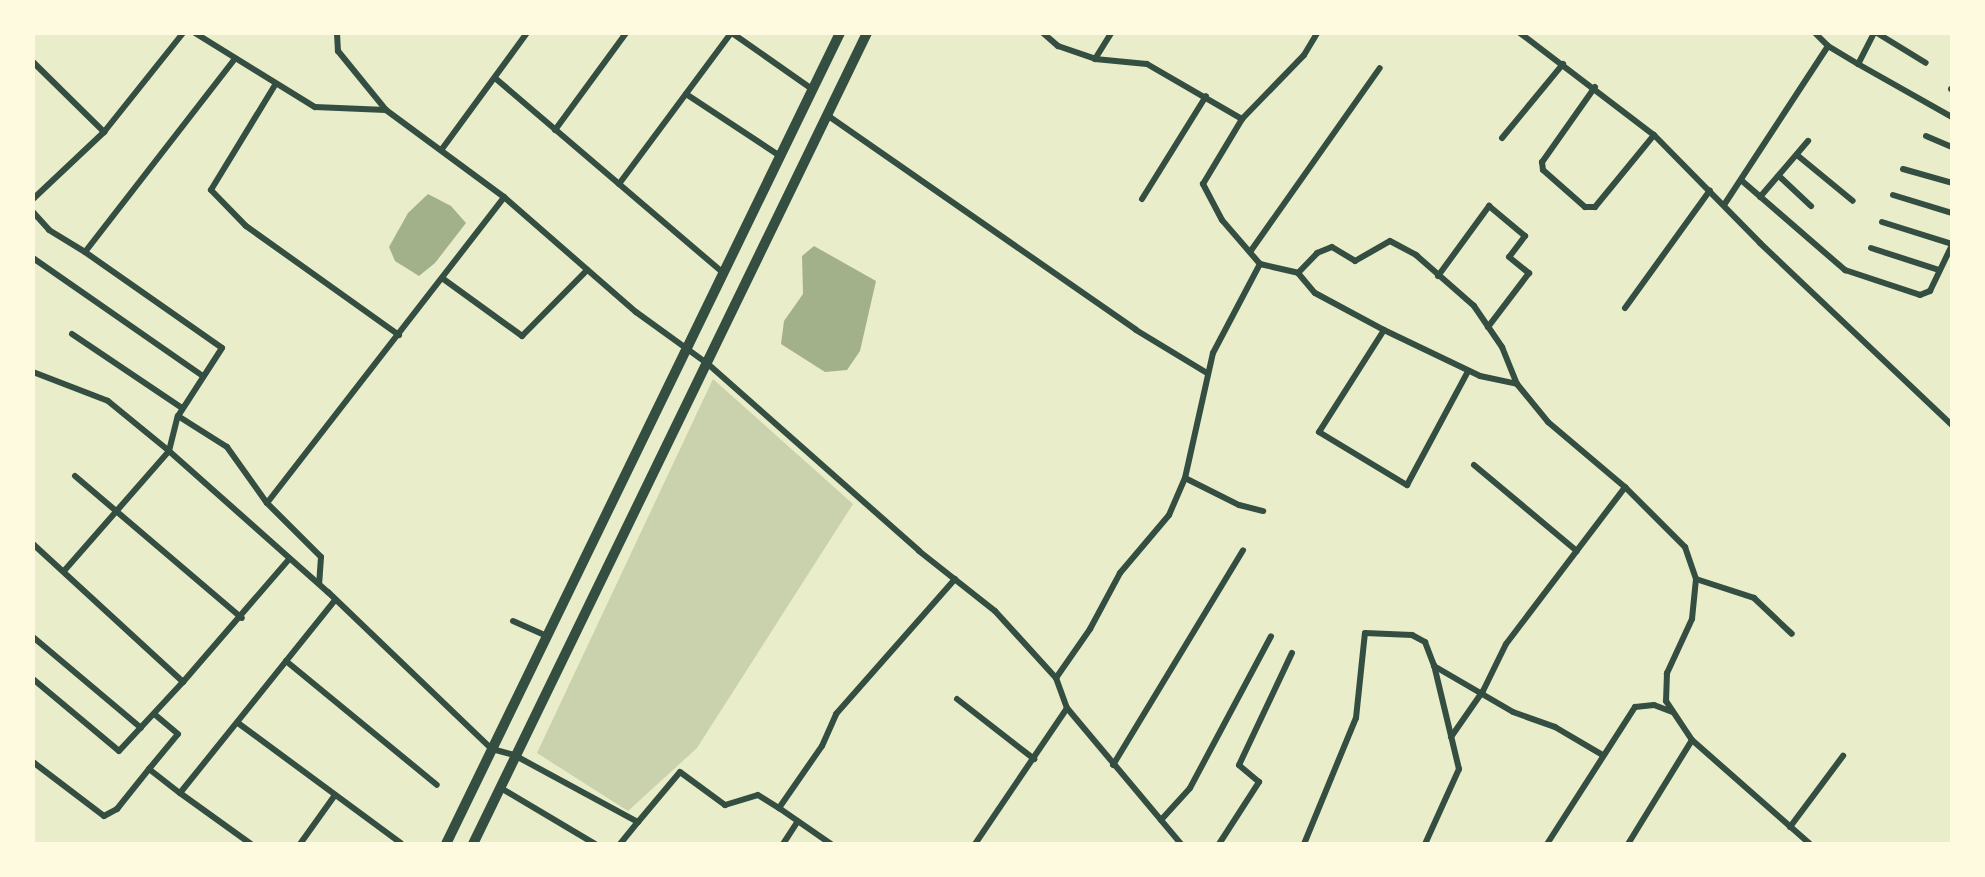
<!DOCTYPE html>
<style>
body{margin:0}
#map{position:relative;width:1985px;height:877px;overflow:hidden;background:#e9edc9;font-family:"Source Sans 3",sans-serif}
div>[style]{position:absolute}
[style*='--x']{left:calc(var(--x)*1px);top:calc(var(--y)*1px);width:calc(var(--w)*1px);rotate:calc(var(--a)*1deg)}
.green>*{inset:0;background:#cad2ad}
.water>*{inset:0;background:#a3b18a}
.minor>*{height:6px;margin:-3px;padding:0 3px;transform-origin:3px;border-radius:3px;background:#344e41}
.primary>*{height:10px;margin:-5px;padding:0 5px;transform-origin:5px;border-radius:5px;background:#344e41}
span{translate:-50% -50%;white-space:nowrap;text-align:center;line-height:1.15;-webkit-text-stroke:5px #fefae0;paint-order:stroke}
.frame{position:absolute;inset:0;border:35px solid #fefae0;pointer-events:none}
</style>
<div id="map">
<div class="green">
<div style="clip-path:polygon(713px 379px,853px 504px,697px 748px,628px 811px,537px 753px)"></div>
</div>
<div class="water">
<div style="clip-path:polygon(428px 194px,451px 206px,466px 223px,435px 263px,419px 276px,395px 261px,389px 247px,408px 213px)"></div>
<div style="clip-path:polygon(814px 246px,876px 281px,860px 351px,847px 370px,825px 372px,781px 344px,784px 321px,803px 294px,802px 256px)"></div>
</div>
<div class="minor">
<div style="--x:195;--y:33;--w:141;--a:31.7"></div>
<div style="--x:315;--y:107;--w:71;--a:2.4"></div>
<div style="--x:386;--y:110;--w:147;--a:36.4"></div>
<div style="--x:504;--y:197;--w:175;--a:41.1"></div>
<div style="--x:636;--y:312;--w:89;--a:35.8"></div>
<div style="--x:708;--y:364;--w:282;--a:41.5"></div>
<div style="--x:919;--y:551;--w:97;--a:38.3"></div>
<div style="--x:995;--y:611;--w:91;--a:47.7"></div>
<div style="--x:1056;--y:678;--w:32;--a:70"></div>
<div style="--x:1067;--y:708;--w:177;--a:50"></div>
<div style="--x:337;--y:33;--w:18;--a:87"></div>
<div style="--x:338;--y:51;--w:76;--a:50.9"></div>
<div style="--x:732;--y:33;--w:98;--a:35"></div>
<div style="--x:1043;--y:33;--w:20;--a:41"></div>
<div style="--x:1058;--y:46;--w:39;--a:19"></div>
<div style="--x:1095;--y:59;--w:52;--a:5.5"></div>
<div style="--x:1147;--y:64;--w:110;--a:30.1"></div>
<div style="--x:1242;--y:119;--w:89;--a:-45.9"></div>
<div style="--x:1304;--y:55;--w:26;--a:-59"></div>
<div style="--x:1520;--y:33;--w:168;--a:37.3"></div>
<div style="--x:1654;--y:135;--w:151;--a:45.5"></div>
<div style="--x:1760;--y:243;--w:265;--a:43.5"></div>
<div style="--x:1815;--y:33;--w:18;--a:45"></div>
<div style="--x:1874;--y:33;--w:35;--a:117"></div>
<div style="--x:1858;--y:64;--w:108;--a:29.4"></div>
<div style="--x:1877;--y:33;--w:57;--a:31.5"></div>
<div style="--x:1095;--y:59;--w:31;--a:-58"></div>
<div style="--x:33;--y:62;--w:100;--a:44.6"></div>
<div style="--x:104;--y:132;--w:127;--a:-51.4"></div>
<div style="--x:495;--y:78;--w:300;--a:40.5"></div>
<div style="--x:275;--y:85;--w:123;--a:121.4"></div>
<div style="--x:211;--y:190;--w:50;--a:45.8"></div>
<div style="--x:246;--y:226;--w:188;--a:35.5"></div>
<div style="--x:1595;--y:87;--w:92;--a:125.2"></div>
<div style="--x:1542;--y:162;--w:8;--a:83"></div>
<div style="--x:1543;--y:170;--w:56;--a:41.4"></div>
<div style="--x:1585;--y:207;--w:10;--a:0"></div>
<div style="--x:1595;--y:207;--w:93;--a:-50.7"></div>
<div style="--x:1951;--y:89;--w:1;--a:0"></div>
<div style="--x:686;--y:94;--w:113;--a:33.4"></div>
<div style="--x:827;--y:115;--w:376;--a:34.8"></div>
<div style="--x:1136;--y:330;--w:83;--a:31.2"></div>
<div style="--x:555;--y:130;--w:120;--a:-53.8"></div>
<div style="--x:1926;--y:136;--w:28;--a:23"></div>
<div style="--x:1502;--y:138;--w:96;--a:-50.5"></div>
<div style="--x:442;--y:149;--w:144;--a:-53.8"></div>
<div style="--x:1797;--y:155;--w:72;--a:39.4"></div>
<div style="--x:1903;--y:169;--w:51;--a:15.9"></div>
<div style="--x:1779;--y:176;--w:44;--a:43.2"></div>
<div style="--x:1741;--y:180;--w:138;--a:40.9"></div>
<div style="--x:1845;--y:270;--w:79;--a:18.4"></div>
<div style="--x:1920;--y:295;--w:11;--a:-22"></div>
<div style="--x:1930;--y:291;--w:51;--a:-64.4"></div>
<div style="--x:619;--y:184;--w:188;--a:-53.4"></div>
<div style="--x:1893;--y:195;--w:62;--a:17"></div>
<div style="--x:1760;--y:197;--w:74;--a:-49.4"></div>
<div style="--x:33;--y:199;--w:98;--a:-43.3"></div>
<div style="--x:1142;--y:199;--w:121;--a:-58.1"></div>
<div style="--x:1724;--y:205;--w:190;--a:-56.8"></div>
<div style="--x:1828;--y:46;--w:35;--a:31"></div>
<div style="--x:33;--y:212;--w:24;--a:48"></div>
<div style="--x:49;--y:230;--w:42;--a:31.4"></div>
<div style="--x:85;--y:252;--w:243;--a:-52.2"></div>
<div style="--x:1882;--y:222;--w:73;--a:17.4"></div>
<div style="--x:1871;--y:248;--w:71;--a:17.9"></div>
<div style="--x:85;--y:252;--w:167;--a:35"></div>
<div style="--x:222;--y:348;--w:81;--a:122.9"></div>
<div style="--x:178;--y:416;--w:58;--a:32.3"></div>
<div style="--x:227;--y:447;--w:69;--a:54.5"></div>
<div style="--x:267;--y:503;--w:76;--a:45"></div>
<div style="--x:321;--y:557;--w:26;--a:94"></div>
<div style="--x:1250;--y:252;--w:225;--a:-54.8"></div>
<div style="--x:33;--y:258;--w:207;--a:34.8"></div>
<div style="--x:1260;--y:264;--w:39;--a:13"></div>
<div style="--x:1298;--y:273;--w:28;--a:-46"></div>
<div style="--x:1317;--y:253;--w:16;--a:-22"></div>
<div style="--x:1332;--y:247;--w:27;--a:31"></div>
<div style="--x:1355;--y:261;--w:40;--a:-29.7"></div>
<div style="--x:1390;--y:241;--w:30;--a:28"></div>
<div style="--x:1416;--y:255;--w:77;--a:41.3"></div>
<div style="--x:1474;--y:306;--w:50;--a:55.7"></div>
<div style="--x:1502;--y:347;--w:40;--a:68"></div>
<div style="--x:1517;--y:384;--w:49;--a:50.8"></div>
<div style="--x:1548;--y:422;--w:101;--a:40.2"></div>
<div style="--x:1625;--y:487;--w:85;--a:45"></div>
<div style="--x:1685;--y:547;--w:34;--a:71"></div>
<div style="--x:1696;--y:579;--w:40;--a:95.7"></div>
<div style="--x:1692;--y:619;--w:60;--a:114.8"></div>
<div style="--x:1667;--y:673;--w:28;--a:92"></div>
<div style="--x:1666;--y:701;--w:47;--a:56.3"></div>
<div style="--x:1692;--y:740;--w:157;--a:41.4"></div>
<div style="--x:1298;--y:273;--w:26;--a:50"></div>
<div style="--x:1315;--y:293;--w:78;--a:28.2"></div>
<div style="--x:1384;--y:330;--w:106;--a:25.6"></div>
<div style="--x:1480;--y:376;--w:38;--a:12"></div>
<div style="--x:1438;--y:276;--w:87;--a:-53.9"></div>
<div style="--x:1489;--y:206;--w:47;--a:39.8"></div>
<div style="--x:1525;--y:236;--w:26;--a:127"></div>
<div style="--x:1509;--y:257;--w:26;--a:39"></div>
<div style="--x:1529;--y:273;--w:68;--a:127.2"></div>
<div style="--x:442;--y:278;--w:99;--a:35.9"></div>
<div style="--x:522;--y:336;--w:93;--a:-45.4"></div>
<div style="--x:1625;--y:308;--w:145;--a:-54.2"></div>
<div style="--x:1384;--y:330;--w:121;--a:122.5"></div>
<div style="--x:1319;--y:432;--w:103;--a:31.1"></div>
<div style="--x:1407;--y:485;--w:129;--a:-61.8"></div>
<div style="--x:72;--y:334;--w:133;--a:33.9"></div>
<div style="--x:33;--y:372;--w:80;--a:21.1"></div>
<div style="--x:108;--y:401;--w:79;--a:39.3"></div>
<div style="--x:169;--y:451;--w:213;--a:41.6"></div>
<div style="--x:328;--y:592;--w:227;--a:43.8"></div>
<div style="--x:492;--y:749;--w:23;--a:15"></div>
<div style="--x:514;--y:755;--w:141;--a:28.4"></div>
<div style="--x:638;--y:822;--w:65;--a:-50"></div>
<div style="--x:680;--y:772;--w:56;--a:36.3"></div>
<div style="--x:725;--y:805;--w:34;--a:-17"></div>
<div style="--x:758;--y:795;--w:25;--a:32"></div>
<div style="--x:1474;--y:465;--w:134;--a:39.9"></div>
<div style="--x:75;--y:476;--w:219;--a:40.4"></div>
<div style="--x:1185;--y:478;--w:60;--a:26.6"></div>
<div style="--x:1239;--y:505;--w:25;--a:14"></div>
<div style="--x:267;--y:503;--w:387;--a:-52.2"></div>
<div style="--x:33;--y:544;--w:204;--a:42.6"></div>
<div style="--x:183;--y:682;--w:162;--a:-49.2"></div>
<div style="--x:64;--y:571;--w:159;--a:-48.8"></div>
<div style="--x:169;--y:451;--w:36;--a:-76"></div>
<div style="--x:1696;--y:579;--w:61;--a:18.1"></div>
<div style="--x:1754;--y:598;--w:52;--a:43.5"></div>
<div style="--x:513;--y:621;--w:37;--a:24"></div>
<div style="--x:33;--y:637;--w:141;--a:40.1"></div>
<div style="--x:286;--y:661;--w:195;--a:39.4"></div>
<div style="--x:1434;--y:666;--w:91;--a:30.2"></div>
<div style="--x:1513;--y:712;--w:45;--a:19.7"></div>
<div style="--x:1555;--y:727;--w:53;--a:30.4"></div>
<div style="--x:1056;--y:678;--w:60;--a:-55.2"></div>
<div style="--x:1090;--y:629;--w:64;--a:-61.8"></div>
<div style="--x:1120;--y:573;--w:76;--a:-49.8"></div>
<div style="--x:1169;--y:515;--w:40;--a:-66.6"></div>
<div style="--x:1185;--y:478;--w:128;--a:-77.4"></div>
<div style="--x:1213;--y:353;--w:101;--a:-62.2"></div>
<div style="--x:1260;--y:264;--w:58;--a:-130.8"></div>
<div style="--x:1222;--y:220;--w:41;--a:-117.8"></div>
<div style="--x:1203;--y:184;--w:76;--a:-59"></div>
<div style="--x:33;--y:679;--w:112;--a:39.9"></div>
<div style="--x:119;--y:751;--w:94;--a:-47.2"></div>
<div style="--x:957;--y:699;--w:98;--a:37.9"></div>
<div style="--x:238;--y:723;--w:202;--a:36.4"></div>
<div style="--x:1451;--y:737;--w:56;--a:-55.2"></div>
<div style="--x:1483;--y:691;--w:52;--a:-63.9"></div>
<div style="--x:1506;--y:644;--w:197;--a:-52.8"></div>
<div style="--x:33;--y:762;--w:89;--a:37.3"></div>
<div style="--x:104;--y:816;--w:15;--a:-28"></div>
<div style="--x:117;--y:809;--w:51;--a:-51.3"></div>
<div style="--x:149;--y:769;--w:39;--a:38"></div>
<div style="--x:180;--y:793;--w:248;--a:-51.2"></div>
<div style="--x:1113;--y:765;--w:251;--a:-58.8"></div>
<div style="--x:149;--y:769;--w:45;--a:-50.4"></div>
<div style="--x:178;--y:734;--w:31;--a:-140"></div>
<div style="--x:499;--y:787;--w:112;--a:30.7"></div>
<div style="--x:180;--y:793;--w:87;--a:35.7"></div>
<div style="--x:1161;--y:820;--w:43;--a:-47.8"></div>
<div style="--x:1190;--y:788;--w:172;--a:-61.9"></div>
<div style="--x:1790;--y:827;--w:89;--a:-53.3"></div>
<div style="--x:300;--y:844;--w:60;--a:-54.5"></div>
<div style="--x:620;--y:844;--w:28;--a:-51"></div>
<div style="--x:783;--y:844;--w:27;--a:-57"></div>
<div style="--x:831;--y:844;--w:63;--a:-145.3"></div>
<div style="--x:779;--y:808;--w:75;--a:-55.3"></div>
<div style="--x:822;--y:746;--w:35;--a:-66"></div>
<div style="--x:836;--y:714;--w:180;--a:-48.6"></div>
<div style="--x:975;--y:844;--w:164;--a:-55.9"></div>
<div style="--x:1219;--y:844;--w:74;--a:-57.2"></div>
<div style="--x:1259;--y:782;--w:26;--a:-140"></div>
<div style="--x:1239;--y:765;--w:124;--a:-64.7"></div>
<div style="--x:1304;--y:844;--w:136;--a:-67.6"></div>
<div style="--x:1356;--y:718;--w:85;--a:-84"></div>
<div style="--x:1365;--y:633;--w:47;--a:2.4"></div>
<div style="--x:1412;--y:635;--w:15;--a:28"></div>
<div style="--x:1425;--y:642;--w:25;--a:69"></div>
<div style="--x:1434;--y:665;--w:107;--a:76.5"></div>
<div style="--x:1459;--y:769;--w:82;--a:114.4"></div>
<div style="--x:1547;--y:844;--w:163;--a:-57.3"></div>
<div style="--x:1635;--y:707;--w:19;--a:-6"></div>
<div style="--x:1654;--y:705;--w:19;--a:21"></div>
<div style="--x:1628;--y:844;--w:122;--a:-58.4"></div>
</div>
<div class="primary">
<div style="--x:446;--y:844;--w:902;--a:-64.09"></div>
<div style="--x:473;--y:844;--w:902;--a:-64.09"></div>
</div>
<div class="frame"></div>
</div>
